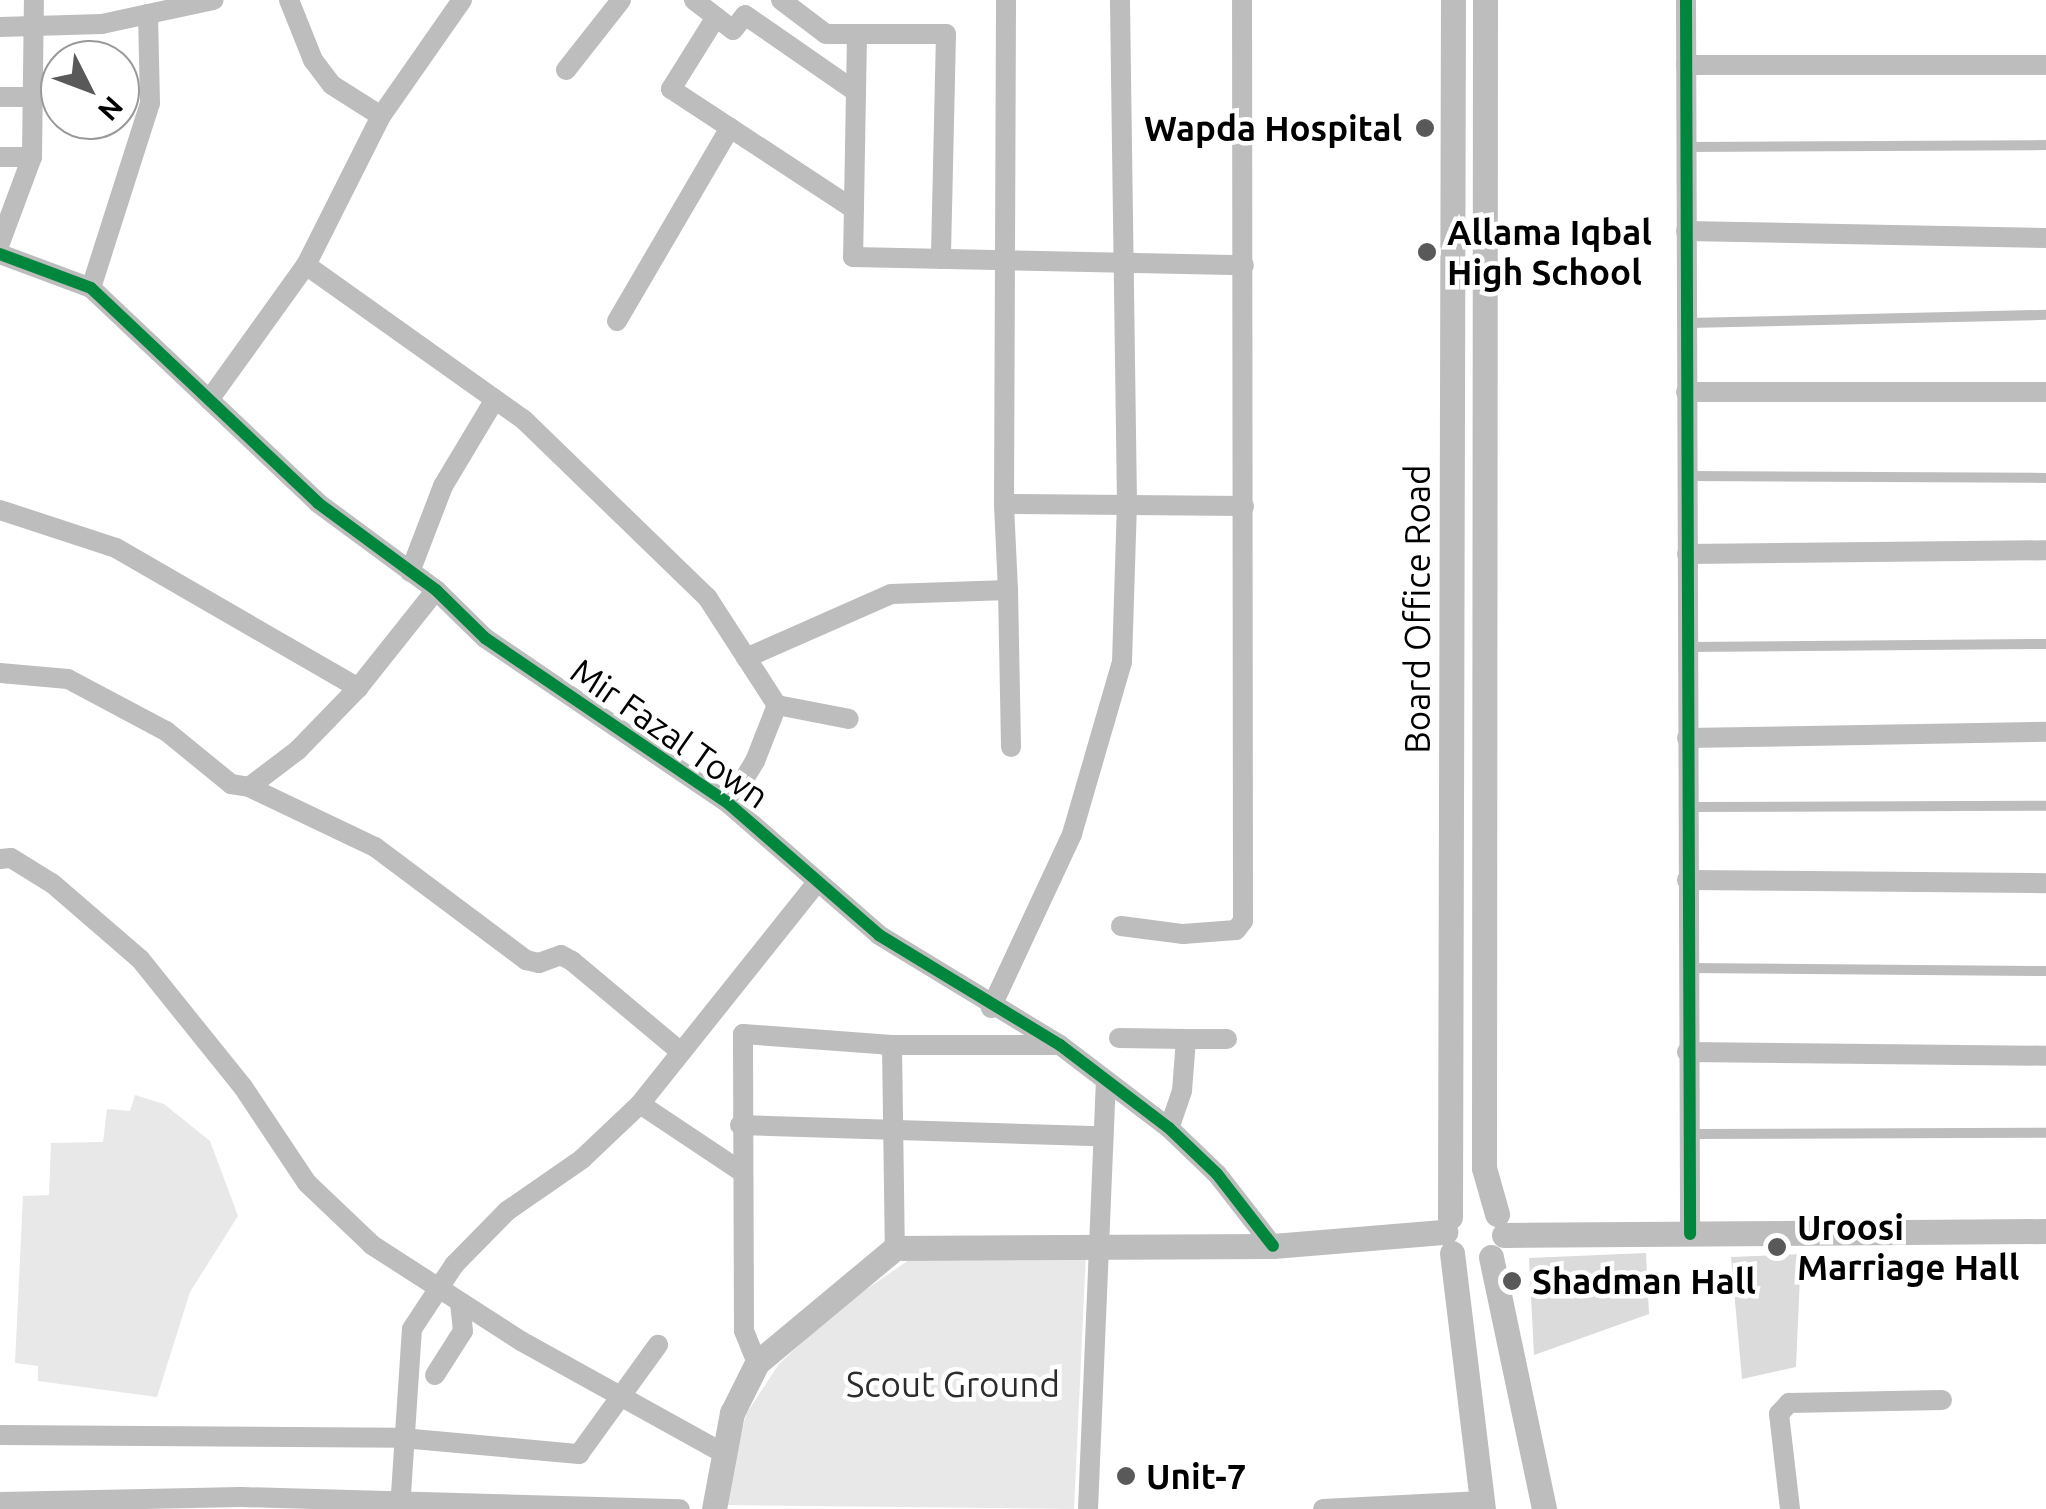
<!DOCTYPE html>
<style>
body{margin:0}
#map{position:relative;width:2046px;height:1509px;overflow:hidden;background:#fff;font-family:Ubuntu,sans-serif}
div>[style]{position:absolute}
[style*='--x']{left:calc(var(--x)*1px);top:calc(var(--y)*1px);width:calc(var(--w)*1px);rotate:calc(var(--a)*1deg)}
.green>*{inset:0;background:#e8e8e8}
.building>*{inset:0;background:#dbdbdb}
.service>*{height:10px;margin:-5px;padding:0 5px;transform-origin:5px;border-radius:5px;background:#bdbdbd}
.minor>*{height:20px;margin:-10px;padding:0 10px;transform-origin:10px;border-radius:10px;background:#bdbdbd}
.tertiary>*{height:25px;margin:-12.5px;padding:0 12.5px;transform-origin:12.5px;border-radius:12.5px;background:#bdbdbd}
.cycleway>*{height:12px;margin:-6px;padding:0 6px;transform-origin:6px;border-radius:6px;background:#00873e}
.dots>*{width:28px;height:28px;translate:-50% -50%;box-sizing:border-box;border:5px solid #fff;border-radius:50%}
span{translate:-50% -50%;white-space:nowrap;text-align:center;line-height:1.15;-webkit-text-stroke:9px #fff;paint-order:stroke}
.poi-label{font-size:35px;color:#000;font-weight:700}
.right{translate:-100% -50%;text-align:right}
.left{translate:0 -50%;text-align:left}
.street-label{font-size:35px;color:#000}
.park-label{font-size:35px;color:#2c2c2c}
.north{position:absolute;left:40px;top:40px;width:100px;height:100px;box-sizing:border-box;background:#fff;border:2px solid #999;border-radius:50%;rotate:132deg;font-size:28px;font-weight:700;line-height:40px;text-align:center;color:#000}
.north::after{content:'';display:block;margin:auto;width:35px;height:45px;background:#595959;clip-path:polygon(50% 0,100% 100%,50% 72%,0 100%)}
</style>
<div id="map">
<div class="green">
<div style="clip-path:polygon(135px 1095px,164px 1104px,210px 1141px,238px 1216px,190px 1292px,157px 1397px,38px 1381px,38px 1366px,15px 1363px,23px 1196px,49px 1195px,51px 1143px,103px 1142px,107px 1109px,130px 1111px)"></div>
<div style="clip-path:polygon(1086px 1253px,1074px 1509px,725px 1505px,746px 1414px,779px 1364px,839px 1308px,909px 1260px)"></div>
</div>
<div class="building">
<div style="clip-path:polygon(1646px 1253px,1649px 1314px,1534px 1355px,1529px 1258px)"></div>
<div style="clip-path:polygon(1801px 1254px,1796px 1367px,1742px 1379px,1731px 1257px)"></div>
</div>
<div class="service">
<div style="--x:1687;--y:147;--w:359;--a:-0.3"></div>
<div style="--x:1687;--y:323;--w:359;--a:-1.3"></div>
<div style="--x:1687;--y:476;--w:359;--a:0.3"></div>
<div style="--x:1688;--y:647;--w:358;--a:-0.5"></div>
<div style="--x:1688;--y:807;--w:358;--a:-0.2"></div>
<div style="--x:1688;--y:968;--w:358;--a:0.5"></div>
<div style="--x:1688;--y:1134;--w:358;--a:-0.2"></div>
</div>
<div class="minor">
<div style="--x:289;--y:0;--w:65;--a:68.2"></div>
<div style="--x:313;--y:60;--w:31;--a:53"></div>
<div style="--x:332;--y:85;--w:58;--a:32.3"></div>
<div style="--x:462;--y:0;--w:141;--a:124.9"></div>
<div style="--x:381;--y:116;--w:167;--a:116.7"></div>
<div style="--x:306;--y:265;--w:266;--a:35.4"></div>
<div style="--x:523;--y:419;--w:256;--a:44.1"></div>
<div style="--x:707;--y:597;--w:129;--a:57.1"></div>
<div style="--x:777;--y:705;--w:60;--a:111.4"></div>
<div style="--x:755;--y:761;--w:50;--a:121.2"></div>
<div style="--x:694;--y:0;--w:49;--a:37.6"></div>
<div style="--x:733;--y:30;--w:19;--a:-51"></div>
<div style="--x:745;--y:15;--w:135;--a:34.7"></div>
<div style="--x:781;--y:0;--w:56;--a:37.1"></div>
<div style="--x:826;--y:34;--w:120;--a:0"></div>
<div style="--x:946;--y:34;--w:225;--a:91.3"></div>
<div style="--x:1686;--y:0;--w:1234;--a:89.81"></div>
<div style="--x:716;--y:17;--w:85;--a:122"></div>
<div style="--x:671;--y:89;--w:219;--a:33.3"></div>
<div style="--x:0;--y:27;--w:102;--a:-1.7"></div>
<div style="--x:102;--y:24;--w:47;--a:-12.3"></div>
<div style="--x:857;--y:34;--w:223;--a:91"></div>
<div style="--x:853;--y:257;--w:391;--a:1.2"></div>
<div style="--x:1686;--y:65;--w:360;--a:0"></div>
<div style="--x:566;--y:70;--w:89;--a:-51.8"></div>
<div style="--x:0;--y:97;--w:34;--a:0"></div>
<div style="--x:0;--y:157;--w:32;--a:0"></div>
<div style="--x:1686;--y:231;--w:360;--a:1.1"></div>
<div style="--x:0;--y:243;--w:92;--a:-69.6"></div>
<div style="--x:32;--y:157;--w:157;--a:-89.3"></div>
<div style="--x:0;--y:254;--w:97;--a:20.5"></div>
<div style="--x:91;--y:288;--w:313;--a:43.4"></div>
<div style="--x:318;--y:503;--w:147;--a:36.4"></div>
<div style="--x:436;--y:590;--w:69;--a:44.4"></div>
<div style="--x:485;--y:638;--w:295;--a:34.2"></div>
<div style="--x:729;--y:804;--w:199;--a:41.1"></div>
<div style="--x:879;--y:935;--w:212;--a:31.3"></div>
<div style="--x:1060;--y:1045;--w:137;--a:37.3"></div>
<div style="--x:1169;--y:1128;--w:66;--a:43.8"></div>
<div style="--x:1217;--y:1174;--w:91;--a:52.1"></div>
<div style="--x:91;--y:288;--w:194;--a:-72.3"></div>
<div style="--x:150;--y:103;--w:89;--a:-91.3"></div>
<div style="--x:148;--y:14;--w:67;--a:-12"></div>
<div style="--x:617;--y:321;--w:224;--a:-59.7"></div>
<div style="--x:1686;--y:392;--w:360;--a:0"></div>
<div style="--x:209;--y:400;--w:166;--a:-54.3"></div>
<div style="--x:1004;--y:504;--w:504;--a:-89.77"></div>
<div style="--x:0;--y:510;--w:122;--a:18.1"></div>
<div style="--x:116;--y:548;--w:280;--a:30"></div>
<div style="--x:1687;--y:554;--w:359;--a:-0.6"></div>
<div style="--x:410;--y:572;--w:92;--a:-69"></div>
<div style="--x:443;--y:486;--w:101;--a:-59.1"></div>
<div style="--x:436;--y:590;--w:125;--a:128.5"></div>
<div style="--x:358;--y:688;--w:86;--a:134.1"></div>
<div style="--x:298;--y:750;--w:61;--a:142.9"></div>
<div style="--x:249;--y:787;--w:140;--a:25.5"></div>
<div style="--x:375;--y:847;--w:189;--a:36.8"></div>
<div style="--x:526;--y:960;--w:13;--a:13"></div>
<div style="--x:539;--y:963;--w:23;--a:-20"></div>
<div style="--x:561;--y:955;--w:13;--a:29"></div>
<div style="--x:572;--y:961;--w:142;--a:39.9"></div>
<div style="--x:1008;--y:590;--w:157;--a:88.9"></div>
<div style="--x:746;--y:658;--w:158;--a:-23.8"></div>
<div style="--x:891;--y:594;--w:117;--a:-2"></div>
<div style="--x:1008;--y:590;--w:86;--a:-92.7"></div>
<div style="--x:1004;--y:504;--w:240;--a:0.5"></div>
<div style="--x:0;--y:673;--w:68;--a:5"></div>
<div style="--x:68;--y:679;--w:111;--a:28"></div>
<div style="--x:166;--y:731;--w:84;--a:39.2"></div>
<div style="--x:231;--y:784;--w:18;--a:9"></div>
<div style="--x:777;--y:705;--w:73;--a:11"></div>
<div style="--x:1687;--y:738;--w:359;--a:-1"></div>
<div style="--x:0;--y:859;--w:11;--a:-5"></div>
<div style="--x:11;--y:858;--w:49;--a:31.8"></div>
<div style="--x:53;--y:884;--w:115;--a:40.8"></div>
<div style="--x:140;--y:959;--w:164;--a:51.2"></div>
<div style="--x:243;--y:1087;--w:115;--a:56.3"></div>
<div style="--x:307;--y:1183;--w:90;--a:43.6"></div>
<div style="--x:372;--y:1245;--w:177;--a:32.8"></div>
<div style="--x:521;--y:1341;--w:229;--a:29"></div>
<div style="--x:1687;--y:880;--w:359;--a:0.5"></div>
<div style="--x:1121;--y:926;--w:63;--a:7.4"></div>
<div style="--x:1183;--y:934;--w:53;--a:-4.3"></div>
<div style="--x:1236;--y:930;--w:11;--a:-52"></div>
<div style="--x:1243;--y:921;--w:921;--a:-90.06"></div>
<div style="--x:991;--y:1008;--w:192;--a:-65"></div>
<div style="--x:1072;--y:834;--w:179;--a:-73.8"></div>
<div style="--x:1122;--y:662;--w:158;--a:-88.2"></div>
<div style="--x:1127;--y:504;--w:504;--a:-90.8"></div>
<div style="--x:1119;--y:1038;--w:67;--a:0.9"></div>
<div style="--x:1186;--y:1039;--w:52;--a:94.4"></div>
<div style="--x:1182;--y:1091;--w:39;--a:109"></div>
<div style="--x:1186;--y:1039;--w:41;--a:0"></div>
<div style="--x:892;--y:1045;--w:203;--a:89.2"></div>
<div style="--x:1687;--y:1052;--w:359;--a:0.6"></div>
<div style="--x:640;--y:1104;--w:119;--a:33.7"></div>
<div style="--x:740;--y:1125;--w:360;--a:1.8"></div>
<div style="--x:757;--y:1363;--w:35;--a:-112"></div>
<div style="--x:744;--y:1331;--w:297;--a:-90.2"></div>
<div style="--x:743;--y:1034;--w:149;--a:4.2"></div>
<div style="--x:892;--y:1045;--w:166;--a:0"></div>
<div style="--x:435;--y:1375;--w:52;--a:-57.5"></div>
<div style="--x:463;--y:1331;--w:27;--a:-96"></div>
<div style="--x:0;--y:1435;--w:402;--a:0.4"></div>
<div style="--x:402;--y:1438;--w:178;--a:5.2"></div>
<div style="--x:579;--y:1454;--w:135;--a:-54.1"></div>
<div style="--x:0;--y:1502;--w:241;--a:-1.2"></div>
<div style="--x:241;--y:1497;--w:439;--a:1.6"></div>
<div style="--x:400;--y:1509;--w:180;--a:-86.2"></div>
<div style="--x:412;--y:1329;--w:77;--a:-56.7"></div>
<div style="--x:454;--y:1265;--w:76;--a:-45.5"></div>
<div style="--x:507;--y:1211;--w:91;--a:-34.7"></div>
<div style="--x:582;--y:1159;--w:80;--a:-43.5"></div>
<div style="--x:640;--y:1104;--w:280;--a:-51.4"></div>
<div style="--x:1088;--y:1509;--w:429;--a:-87.6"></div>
<div style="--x:1323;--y:1509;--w:159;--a:-2.9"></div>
<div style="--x:1790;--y:1509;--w:96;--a:-96.6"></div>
<div style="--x:1779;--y:1414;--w:15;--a:-48"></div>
<div style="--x:1789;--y:1403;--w:153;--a:-1.1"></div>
</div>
<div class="tertiary">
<div style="--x:1485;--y:0;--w:1168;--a:90.05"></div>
<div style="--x:1484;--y:1168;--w:48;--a:74.2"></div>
<div style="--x:1450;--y:1217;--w:1217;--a:-89.86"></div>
<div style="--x:1504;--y:1235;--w:542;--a:-0.42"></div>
<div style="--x:1452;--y:1253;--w:258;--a:83.1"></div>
<div style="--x:1491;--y:1257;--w:258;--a:78.1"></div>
<div style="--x:714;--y:1509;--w:98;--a:-79.4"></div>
<div style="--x:732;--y:1413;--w:56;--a:-63.4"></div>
<div style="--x:757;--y:1363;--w:180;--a:-39.8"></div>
<div style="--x:895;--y:1248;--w:378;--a:-0.3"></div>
<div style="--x:1273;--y:1246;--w:173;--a:-4.7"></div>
</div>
<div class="cycleway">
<div style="--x:1686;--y:0;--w:1234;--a:89.81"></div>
<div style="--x:0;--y:254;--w:97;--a:20.5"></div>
<div style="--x:91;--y:288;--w:313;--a:43.4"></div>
<div style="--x:318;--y:503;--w:147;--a:36.4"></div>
<div style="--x:436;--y:590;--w:69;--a:44.4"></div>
<div style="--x:485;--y:638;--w:295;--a:34.2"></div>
<div style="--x:729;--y:804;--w:199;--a:41.1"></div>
<div style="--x:879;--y:935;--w:212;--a:31.3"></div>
<div style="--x:1060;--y:1045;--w:137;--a:37.3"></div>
<div style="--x:1169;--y:1128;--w:66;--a:43.8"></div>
<div style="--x:1217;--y:1174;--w:91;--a:52.1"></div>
</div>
<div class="dots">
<div style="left:1425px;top:128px;background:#595959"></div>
<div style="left:1427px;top:252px;background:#595959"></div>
<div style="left:1777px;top:1247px;background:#595959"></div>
<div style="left:1512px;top:1281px;background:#595959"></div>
<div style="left:1126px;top:1476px;background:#595959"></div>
</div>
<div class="poi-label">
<span class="right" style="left:1402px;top:128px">Wapda Hospital</span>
<span class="left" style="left:1447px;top:252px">Allama Iqbal<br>High School</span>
<span class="left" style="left:1797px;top:1247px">Uroosi<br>Marriage Hall</span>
<span class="left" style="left:1532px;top:1281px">Shadman Hall</span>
<span class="left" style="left:1146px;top:1476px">Unit-7</span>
</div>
<div class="street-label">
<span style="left:1417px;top:609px;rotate:-90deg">Board Office Road</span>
<span style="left:670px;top:733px;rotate:35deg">Mir Fazal Town</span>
</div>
<div class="park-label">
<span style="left:953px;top:1384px">Scout Ground</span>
</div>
<div class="north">N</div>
</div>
